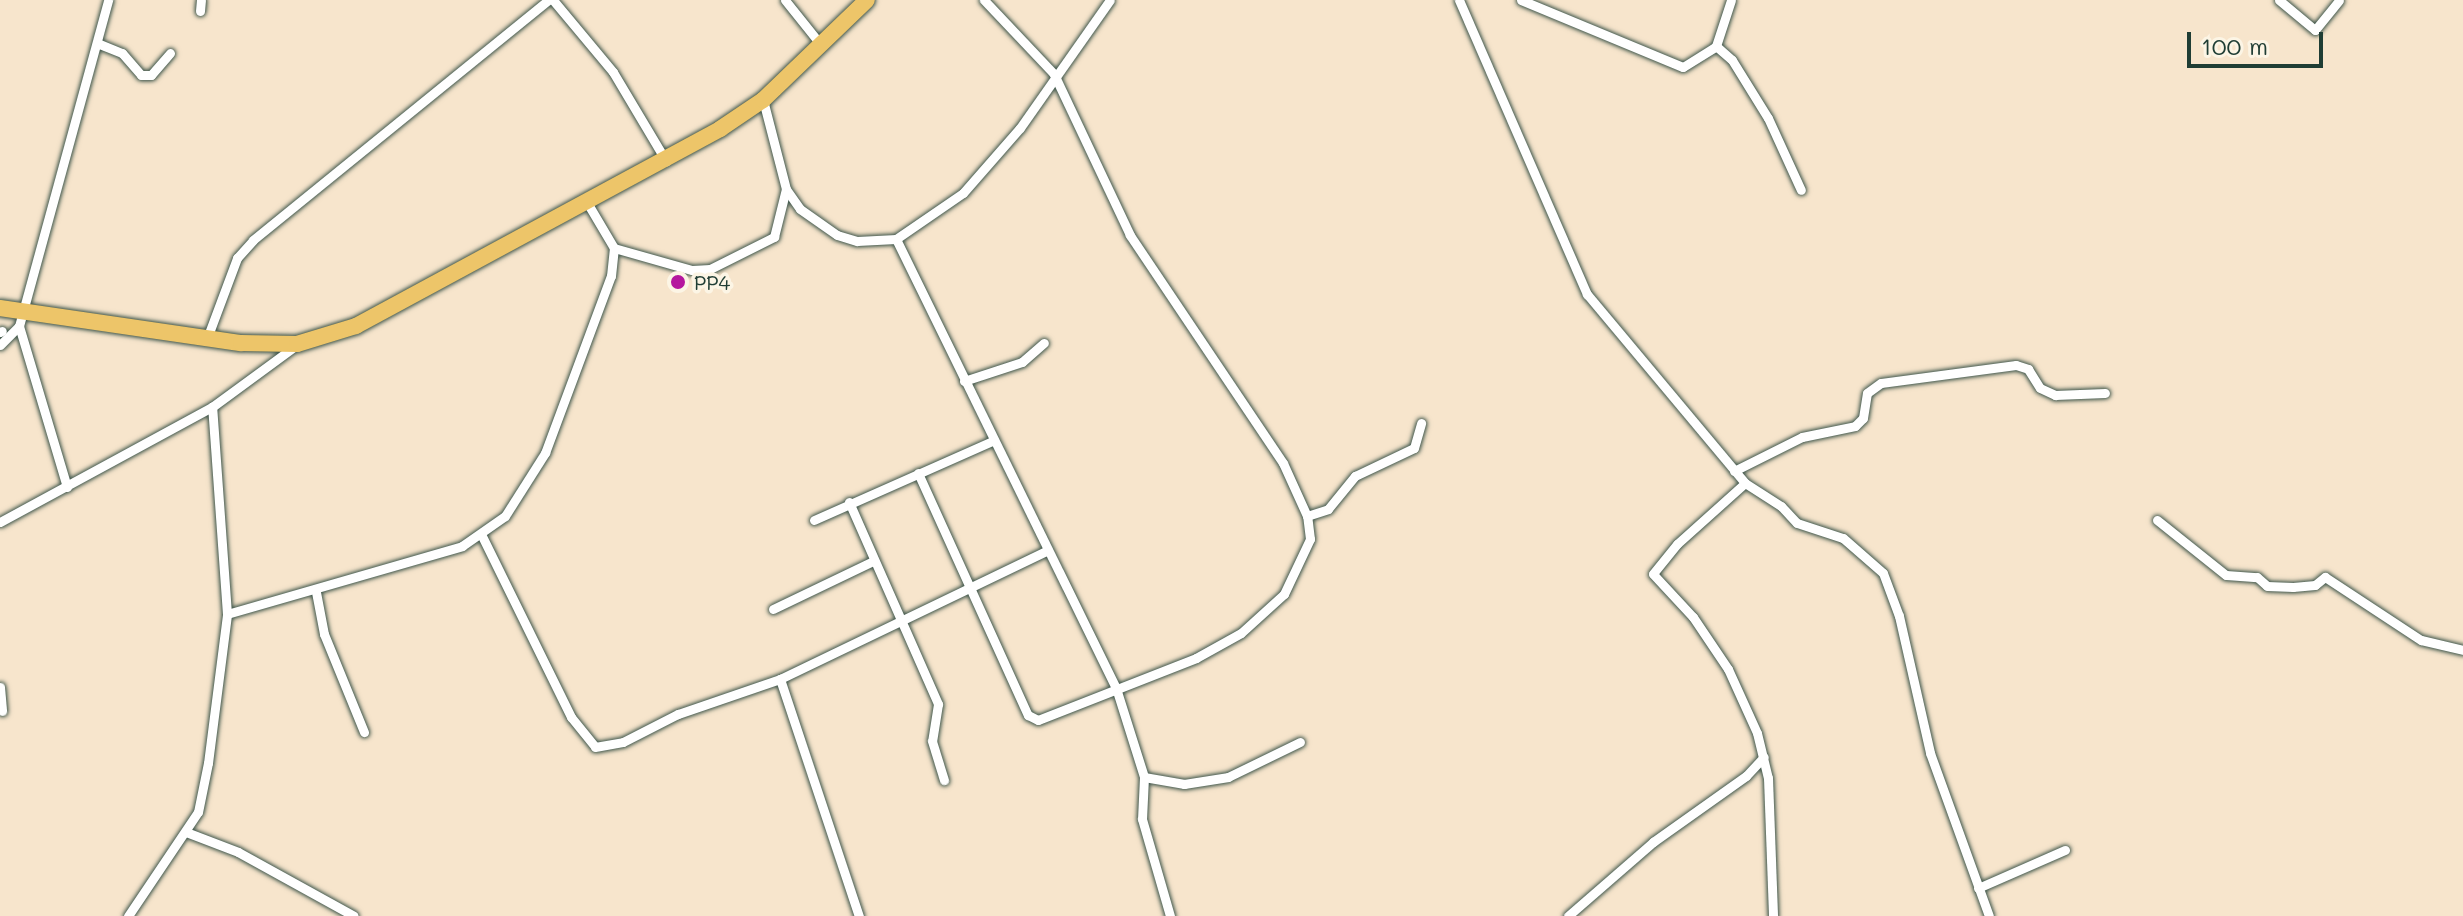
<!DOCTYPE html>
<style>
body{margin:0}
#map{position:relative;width:2463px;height:916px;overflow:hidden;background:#f7e5cc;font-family:Mali,sans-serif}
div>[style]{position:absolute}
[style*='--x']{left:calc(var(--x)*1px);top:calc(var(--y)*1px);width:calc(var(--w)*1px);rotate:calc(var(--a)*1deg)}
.roads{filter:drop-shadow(0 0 2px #3f564b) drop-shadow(0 0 2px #3f564b)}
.minor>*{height:9px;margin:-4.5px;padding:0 4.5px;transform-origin:4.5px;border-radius:4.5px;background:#fff}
.trunk>*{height:16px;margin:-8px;padding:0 8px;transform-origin:8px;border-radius:8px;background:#edc569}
.dots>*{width:22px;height:22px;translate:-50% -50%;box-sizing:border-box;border:4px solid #fcf5e5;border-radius:50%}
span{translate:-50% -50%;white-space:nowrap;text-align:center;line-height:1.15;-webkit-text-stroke:7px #fcf5e5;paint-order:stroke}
.poi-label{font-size:20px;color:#1f3d34}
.left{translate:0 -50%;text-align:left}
.scale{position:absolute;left:2187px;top:32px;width:136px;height:36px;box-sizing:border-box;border:4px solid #1f3d34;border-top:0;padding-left:10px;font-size:24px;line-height:28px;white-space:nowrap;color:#1f3d34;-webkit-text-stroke:6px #fcf5e5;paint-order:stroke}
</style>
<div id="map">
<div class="roads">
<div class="minor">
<div style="--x:553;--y:0;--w:94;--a:50.2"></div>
<div style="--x:613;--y:72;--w:104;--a:59.2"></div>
<div style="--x:785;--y:0;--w:58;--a:51.3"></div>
<div style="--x:1459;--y:0;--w:321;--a:66.5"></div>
<div style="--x:1587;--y:294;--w:246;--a:50.1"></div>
<div style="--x:1745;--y:483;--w:43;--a:32.6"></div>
<div style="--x:1781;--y:506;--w:23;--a:47"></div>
<div style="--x:1797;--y:523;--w:48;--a:18.1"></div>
<div style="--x:1843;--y:538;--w:53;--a:41.2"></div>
<div style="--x:1883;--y:573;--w:46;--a:69.6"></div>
<div style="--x:1899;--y:616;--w:140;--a:77.2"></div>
<div style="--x:1930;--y:753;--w:173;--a:70.1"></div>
<div style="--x:1521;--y:0;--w:175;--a:22.5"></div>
<div style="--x:1683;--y:67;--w:39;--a:-32"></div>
<div style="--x:1716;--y:46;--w:48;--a:-71.9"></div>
<div style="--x:2279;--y:0;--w:47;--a:39.8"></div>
<div style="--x:2315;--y:30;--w:38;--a:-51"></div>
<div style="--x:200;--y:11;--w:11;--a:-85"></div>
<div style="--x:97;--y:43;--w:27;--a:22"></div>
<div style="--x:122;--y:53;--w:29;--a:49"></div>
<div style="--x:141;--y:75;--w:10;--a:0"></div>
<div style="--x:151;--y:75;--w:29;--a:-49"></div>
<div style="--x:1716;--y:46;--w:21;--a:41"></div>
<div style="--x:1732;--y:60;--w:68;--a:58.2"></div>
<div style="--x:1768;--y:118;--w:79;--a:65.4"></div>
<div style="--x:763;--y:100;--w:92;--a:75.5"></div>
<div style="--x:786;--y:189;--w:24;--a:55"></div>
<div style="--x:800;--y:209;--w:45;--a:35.1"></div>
<div style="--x:837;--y:235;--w:21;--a:17"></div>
<div style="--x:857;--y:241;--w:39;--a:-3"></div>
<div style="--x:896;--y:239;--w:81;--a:-34.5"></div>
<div style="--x:963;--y:193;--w:86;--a:-48.8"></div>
<div style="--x:1020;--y:128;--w:156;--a:-54.9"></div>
<div style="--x:896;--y:239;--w:500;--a:63.9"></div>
<div style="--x:1116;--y:688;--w:93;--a:72.5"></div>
<div style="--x:1144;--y:777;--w:41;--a:9.9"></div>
<div style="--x:1184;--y:784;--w:45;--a:-9"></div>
<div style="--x:1228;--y:777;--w:80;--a:-25.9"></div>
<div style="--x:614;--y:248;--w:81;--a:15.8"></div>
<div style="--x:692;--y:270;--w:18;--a:-3"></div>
<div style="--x:710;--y:269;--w:72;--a:-26.6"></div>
<div style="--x:774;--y:237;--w:49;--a:-76"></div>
<div style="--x:0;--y:332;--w:2;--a:-27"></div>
<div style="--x:206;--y:341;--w:89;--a:-69.5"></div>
<div style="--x:237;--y:258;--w:24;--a:-48"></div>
<div style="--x:253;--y:240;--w:380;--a:-39.1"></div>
<div style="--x:0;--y:345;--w:27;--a:-45"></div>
<div style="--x:964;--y:381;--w:61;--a:-18.1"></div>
<div style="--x:1022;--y:362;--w:29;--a:-41"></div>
<div style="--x:1734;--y:471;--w:76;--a:-26.6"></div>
<div style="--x:1802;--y:437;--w:54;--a:-11.7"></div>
<div style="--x:1855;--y:426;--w:11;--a:-45"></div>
<div style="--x:1863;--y:418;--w:25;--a:-81"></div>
<div style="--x:1867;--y:393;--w:17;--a:-36"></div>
<div style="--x:1881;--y:383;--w:136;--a:-7.6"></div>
<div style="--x:2016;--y:365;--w:13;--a:18"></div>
<div style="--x:2028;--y:369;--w:22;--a:58"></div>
<div style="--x:2040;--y:388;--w:17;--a:25"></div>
<div style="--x:2055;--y:395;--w:50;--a:-2.3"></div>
<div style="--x:918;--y:473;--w:266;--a:65.6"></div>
<div style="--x:1028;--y:715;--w:11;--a:27"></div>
<div style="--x:1038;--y:720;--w:170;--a:-21.4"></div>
<div style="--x:1196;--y:658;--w:51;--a:-29.1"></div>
<div style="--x:1241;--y:633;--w:58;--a:-42.2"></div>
<div style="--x:1284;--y:594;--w:61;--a:-64.7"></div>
<div style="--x:1310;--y:539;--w:23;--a:-97"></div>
<div style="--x:1307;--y:516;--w:58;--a:-114.4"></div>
<div style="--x:1283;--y:463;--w:275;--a:-123.9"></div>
<div style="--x:1130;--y:235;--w:178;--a:-115.3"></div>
<div style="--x:1054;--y:74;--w:102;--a:-133.4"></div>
<div style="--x:1745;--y:483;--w:91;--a:138.1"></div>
<div style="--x:1677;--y:544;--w:38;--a:129"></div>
<div style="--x:1653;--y:574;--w:59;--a:47.1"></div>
<div style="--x:1693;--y:617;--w:63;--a:56.1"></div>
<div style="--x:1728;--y:669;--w:70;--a:65.6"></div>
<div style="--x:1757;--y:733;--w:46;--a:76.3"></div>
<div style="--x:1768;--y:778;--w:138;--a:87.9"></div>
<div style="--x:67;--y:487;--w:168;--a:-106.6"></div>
<div style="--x:19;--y:326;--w:338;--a:-74.7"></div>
<div style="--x:849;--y:502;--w:221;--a:66.2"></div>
<div style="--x:938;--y:704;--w:37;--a:99"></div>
<div style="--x:932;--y:741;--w:41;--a:72.9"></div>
<div style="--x:1307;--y:516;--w:22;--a:-18"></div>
<div style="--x:1328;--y:509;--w:43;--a:-50.7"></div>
<div style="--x:1355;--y:476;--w:65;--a:-25.4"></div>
<div style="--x:1414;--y:448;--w:26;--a:-74"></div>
<div style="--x:814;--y:520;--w:195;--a:-23.9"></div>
<div style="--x:2157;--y:520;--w:88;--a:38.6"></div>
<div style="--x:2226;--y:575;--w:31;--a:4"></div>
<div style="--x:2257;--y:577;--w:13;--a:42"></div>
<div style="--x:2267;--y:586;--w:26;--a:2"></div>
<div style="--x:2293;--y:587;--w:22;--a:-5"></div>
<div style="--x:2315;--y:585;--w:13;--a:-39"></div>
<div style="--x:2325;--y:577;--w:115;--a:33.3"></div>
<div style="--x:2421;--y:640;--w:43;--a:13.4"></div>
<div style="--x:0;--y:522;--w:241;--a:-28.5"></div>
<div style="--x:212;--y:407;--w:103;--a:-36.3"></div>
<div style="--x:482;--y:536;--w:202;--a:63.8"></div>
<div style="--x:571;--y:717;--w:38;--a:51"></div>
<div style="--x:595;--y:747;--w:28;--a:-10"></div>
<div style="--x:623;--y:742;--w:62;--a:-27"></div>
<div style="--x:678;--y:714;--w:108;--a:-18.9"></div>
<div style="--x:780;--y:679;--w:295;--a:-25.7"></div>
<div style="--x:316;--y:592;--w:43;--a:79.2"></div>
<div style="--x:324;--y:634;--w:106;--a:67.8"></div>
<div style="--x:773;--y:609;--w:111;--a:-25.6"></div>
<div style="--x:227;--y:614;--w:245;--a:-16.1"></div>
<div style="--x:462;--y:546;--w:52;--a:-34.9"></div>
<div style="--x:505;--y:516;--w:75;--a:-57.6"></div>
<div style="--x:545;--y:453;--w:189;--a:-69.6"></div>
<div style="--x:611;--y:276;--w:28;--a:-84"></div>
<div style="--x:614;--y:248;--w:51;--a:-120.6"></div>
<div style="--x:780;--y:679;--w:250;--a:71.6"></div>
<div style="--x:0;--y:687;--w:24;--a:85"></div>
<div style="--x:1144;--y:777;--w:42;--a:92.7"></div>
<div style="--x:1142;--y:819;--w:101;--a:73.9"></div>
<div style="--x:186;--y:832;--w:56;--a:21"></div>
<div style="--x:238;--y:852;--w:132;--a:28.9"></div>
<div style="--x:1978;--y:888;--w:95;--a:-23.6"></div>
<div style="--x:128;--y:916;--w:125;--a:-56.1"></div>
<div style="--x:198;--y:812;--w:50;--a:-78.5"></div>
<div style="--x:208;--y:763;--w:150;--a:-82.7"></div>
<div style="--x:227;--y:614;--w:208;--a:-94.1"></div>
<div style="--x:1568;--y:916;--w:113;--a:-41"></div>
<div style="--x:1653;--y:842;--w:114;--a:-35.4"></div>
<div style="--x:1746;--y:776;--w:26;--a:-47"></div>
</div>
<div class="trunk">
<div style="--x:0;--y:308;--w:244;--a:8.3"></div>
<div style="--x:241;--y:343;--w:56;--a:1"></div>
<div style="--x:297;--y:344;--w:62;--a:-17"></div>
<div style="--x:356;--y:326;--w:414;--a:-28.4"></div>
<div style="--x:720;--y:129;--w:52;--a:-34"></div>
<div style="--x:763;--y:100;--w:144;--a:-43.9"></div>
</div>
</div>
<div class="dots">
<div style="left:678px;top:282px;background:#b5179e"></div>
</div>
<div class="poi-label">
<span class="left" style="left:694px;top:282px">PP4</span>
</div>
<div class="scale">100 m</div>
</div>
